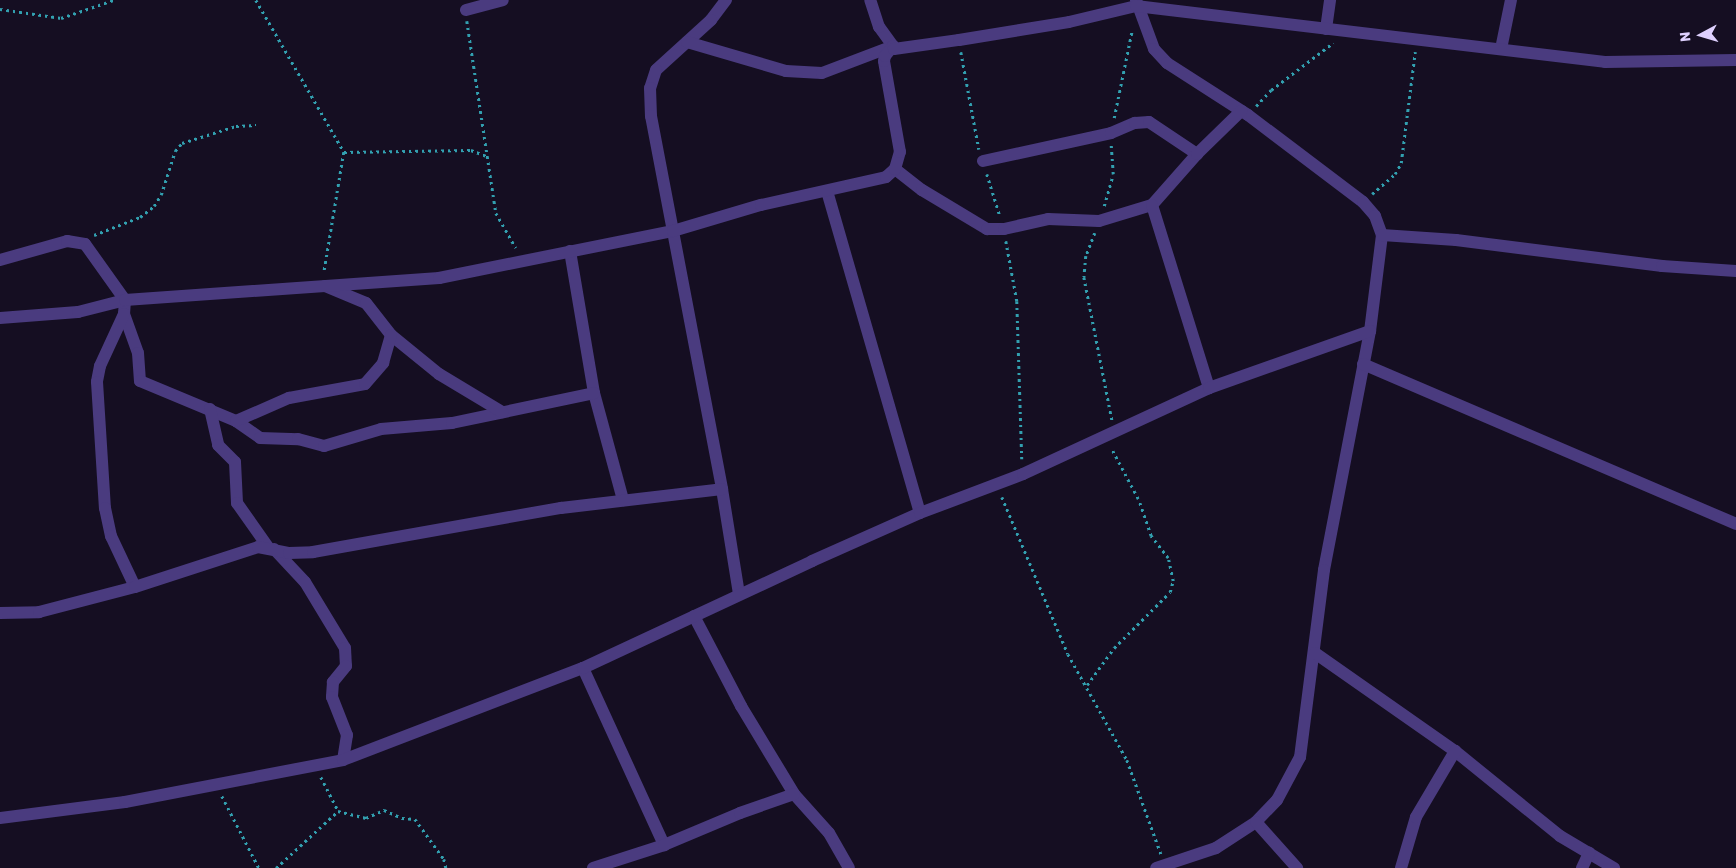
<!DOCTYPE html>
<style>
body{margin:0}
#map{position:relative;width:1736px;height:868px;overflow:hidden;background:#150e22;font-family:Rubik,sans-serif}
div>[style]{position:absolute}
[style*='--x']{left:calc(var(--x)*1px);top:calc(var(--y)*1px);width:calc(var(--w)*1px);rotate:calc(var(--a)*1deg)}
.path>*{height:2.5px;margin-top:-1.25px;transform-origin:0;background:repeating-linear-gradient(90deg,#32a0b0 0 2.5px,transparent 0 6.5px)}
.minor>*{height:12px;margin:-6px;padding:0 6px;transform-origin:6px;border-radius:6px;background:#4a3b7f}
span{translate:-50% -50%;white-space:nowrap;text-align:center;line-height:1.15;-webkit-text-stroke:4px #150e22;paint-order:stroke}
.north{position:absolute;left:1676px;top:10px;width:50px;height:50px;-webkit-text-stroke:4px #150e22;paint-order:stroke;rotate:264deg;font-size:14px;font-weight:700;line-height:20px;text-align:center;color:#ded0fe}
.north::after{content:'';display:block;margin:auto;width:18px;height:22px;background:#ded0fe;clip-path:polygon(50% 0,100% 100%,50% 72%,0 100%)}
</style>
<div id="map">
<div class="path">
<div style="--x:256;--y:0;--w:176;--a:59.9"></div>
<div style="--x:344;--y:152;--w:123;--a:99.4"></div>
<div style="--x:0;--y:9;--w:62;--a:8.4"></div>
<div style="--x:61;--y:18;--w:56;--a:-18.8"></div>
<div style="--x:467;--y:21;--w:194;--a:81.4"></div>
<div style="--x:496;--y:213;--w:40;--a:60.3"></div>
<div style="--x:961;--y:52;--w:99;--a:79.5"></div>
<div style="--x:1256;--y:106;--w:22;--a:-47"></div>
<div style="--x:1271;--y:90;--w:78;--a:-37.2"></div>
<div style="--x:1114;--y:118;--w:90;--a:-78.4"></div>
<div style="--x:344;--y:152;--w:127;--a:-0.9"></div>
<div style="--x:471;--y:150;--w:17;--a:21"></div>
<div style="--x:987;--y:174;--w:44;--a:72.8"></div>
<div style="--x:1372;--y:194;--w:30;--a:-41"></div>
<div style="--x:1395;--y:174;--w:13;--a:-61"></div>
<div style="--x:1401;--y:163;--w:112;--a:-82.8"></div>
<div style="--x:1104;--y:206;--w:33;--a:-74"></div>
<div style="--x:1113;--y:174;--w:29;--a:-94"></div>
<div style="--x:1095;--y:233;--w:25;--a:111"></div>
<div style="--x:1086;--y:256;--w:21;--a:95"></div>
<div style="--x:1084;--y:277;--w:146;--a:78.9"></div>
<div style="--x:94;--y:235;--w:49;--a:-21.4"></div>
<div style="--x:140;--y:217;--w:18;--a:-38"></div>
<div style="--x:154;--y:206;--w:13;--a:-58"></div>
<div style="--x:161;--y:195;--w:46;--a:-72.3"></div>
<div style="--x:175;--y:151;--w:11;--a:-49"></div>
<div style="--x:182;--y:143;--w:57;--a:-17.5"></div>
<div style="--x:236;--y:126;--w:20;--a:-3"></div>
<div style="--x:1006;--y:241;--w:61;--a:79.6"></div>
<div style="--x:1017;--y:301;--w:158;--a:88.2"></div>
<div style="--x:1002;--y:497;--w:170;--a:67.2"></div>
<div style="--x:1068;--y:654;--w:121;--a:60.9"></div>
<div style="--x:1127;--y:760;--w:100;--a:70.1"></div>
<div style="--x:1087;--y:685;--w:46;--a:-53.9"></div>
<div style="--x:1114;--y:648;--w:79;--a:-45"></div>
<div style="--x:1170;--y:592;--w:11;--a:-75"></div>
<div style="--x:1173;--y:581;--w:24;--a:-102"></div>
<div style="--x:1168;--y:558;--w:28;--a:-128"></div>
<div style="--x:1151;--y:536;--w:39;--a:-109"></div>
<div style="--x:1138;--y:499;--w:58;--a:-117.9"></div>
<div style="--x:321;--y:777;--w:38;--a:63"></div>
<div style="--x:338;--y:811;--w:29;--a:14"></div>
<div style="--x:366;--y:818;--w:20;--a:-24"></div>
<div style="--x:384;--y:810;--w:20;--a:24"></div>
<div style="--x:402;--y:818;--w:13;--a:4"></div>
<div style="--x:415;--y:819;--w:49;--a:54.1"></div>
<div style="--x:444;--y:859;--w:9;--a:77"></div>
<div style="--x:222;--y:796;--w:81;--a:62.8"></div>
<div style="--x:276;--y:868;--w:84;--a:-42.6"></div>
</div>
<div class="minor">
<div style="--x:726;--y:0;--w:25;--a:127"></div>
<div style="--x:711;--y:20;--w:74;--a:137.7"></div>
<div style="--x:656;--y:70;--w:19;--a:108"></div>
<div style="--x:650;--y:88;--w:28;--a:88"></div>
<div style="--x:651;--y:116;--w:380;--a:79.2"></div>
<div style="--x:722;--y:489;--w:106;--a:80.8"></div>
<div style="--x:1136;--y:0;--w:52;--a:69.8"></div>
<div style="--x:1154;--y:49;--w:19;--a:47"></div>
<div style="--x:1167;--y:63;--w:96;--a:32.7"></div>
<div style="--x:1248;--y:115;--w:144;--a:37.1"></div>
<div style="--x:1363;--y:202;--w:18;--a:49"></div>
<div style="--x:1375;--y:216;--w:20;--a:70"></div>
<div style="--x:1382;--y:235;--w:97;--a:97.1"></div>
<div style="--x:1370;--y:331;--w:243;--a:100.9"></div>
<div style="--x:1324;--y:570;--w:189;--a:97.3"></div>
<div style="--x:1300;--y:757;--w:49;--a:118.1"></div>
<div style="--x:1277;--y:800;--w:30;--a:134"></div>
<div style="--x:1256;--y:822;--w:48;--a:147"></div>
<div style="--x:1216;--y:848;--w:63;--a:161.6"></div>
<div style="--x:466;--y:10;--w:38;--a:-15"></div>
<div style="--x:1326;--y:29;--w:29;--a:-82"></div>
<div style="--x:687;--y:42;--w:103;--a:16.3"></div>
<div style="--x:786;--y:71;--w:36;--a:3"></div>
<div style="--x:822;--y:73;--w:76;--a:-20.8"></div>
<div style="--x:893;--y:46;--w:24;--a:-126"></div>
<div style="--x:879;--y:27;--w:28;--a:-108"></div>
<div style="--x:1501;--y:49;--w:50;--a:-78.5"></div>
<div style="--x:983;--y:161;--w:131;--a:-12.3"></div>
<div style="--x:1111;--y:133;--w:26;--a:-23"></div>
<div style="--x:1135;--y:123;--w:14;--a:-4"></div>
<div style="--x:1149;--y:122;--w:58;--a:33.7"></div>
<div style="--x:895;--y:169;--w:34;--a:38"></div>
<div style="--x:922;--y:190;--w:76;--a:31"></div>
<div style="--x:987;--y:229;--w:17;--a:0"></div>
<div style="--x:1004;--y:229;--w:45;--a:-12.8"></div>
<div style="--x:1048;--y:219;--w:51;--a:2.2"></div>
<div style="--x:1099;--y:221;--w:55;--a:-16.8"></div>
<div style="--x:1152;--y:205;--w:68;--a:-48.6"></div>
<div style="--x:1197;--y:154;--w:62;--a:-44.3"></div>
<div style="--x:827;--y:191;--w:335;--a:73.9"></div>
<div style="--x:1152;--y:205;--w:192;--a:72.7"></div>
<div style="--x:1382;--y:235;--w:74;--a:3.9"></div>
<div style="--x:1456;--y:240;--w:208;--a:7.2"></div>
<div style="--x:1662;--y:266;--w:74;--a:3.9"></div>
<div style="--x:570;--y:251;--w:144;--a:80.4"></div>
<div style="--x:594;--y:393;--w:111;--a:74.8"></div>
<div style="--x:0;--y:260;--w:70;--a:-15.8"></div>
<div style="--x:67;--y:241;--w:18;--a:9"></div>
<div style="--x:85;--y:244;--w:69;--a:54.5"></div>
<div style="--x:125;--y:300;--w:14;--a:94"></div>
<div style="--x:124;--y:314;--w:41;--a:70.3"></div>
<div style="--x:138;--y:353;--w:28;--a:86"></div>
<div style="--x:140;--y:381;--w:104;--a:22.6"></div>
<div style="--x:236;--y:421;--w:29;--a:35"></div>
<div style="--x:260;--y:438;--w:38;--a:2"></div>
<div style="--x:298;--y:439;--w:27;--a:15"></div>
<div style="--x:324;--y:446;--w:59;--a:-16.6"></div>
<div style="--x:381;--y:429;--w:71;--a:-4.8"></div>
<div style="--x:452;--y:423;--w:145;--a:-11.9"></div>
<div style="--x:325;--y:286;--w:44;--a:22.5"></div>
<div style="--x:366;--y:303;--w:41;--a:52"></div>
<div style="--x:391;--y:335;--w:62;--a:39.1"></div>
<div style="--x:439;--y:374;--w:74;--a:31.1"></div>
<div style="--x:124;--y:314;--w:57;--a:114.8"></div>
<div style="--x:100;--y:366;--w:16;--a:101"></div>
<div style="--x:97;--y:382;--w:126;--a:86.4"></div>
<div style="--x:105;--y:508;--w:29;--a:78"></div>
<div style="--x:111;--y:536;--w:56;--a:64.8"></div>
<div style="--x:0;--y:318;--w:78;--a:-4.4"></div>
<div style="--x:78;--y:312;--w:49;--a:-14.3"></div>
<div style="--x:125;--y:300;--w:315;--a:-4"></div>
<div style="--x:439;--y:278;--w:239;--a:-11.4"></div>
<div style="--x:673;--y:231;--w:92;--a:-16.5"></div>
<div style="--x:761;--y:205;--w:128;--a:-12.6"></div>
<div style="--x:886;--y:177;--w:12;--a:-42"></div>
<div style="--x:895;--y:169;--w:18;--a:-74"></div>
<div style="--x:900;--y:152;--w:92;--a:-100"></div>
<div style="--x:884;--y:61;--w:5;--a:-79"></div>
<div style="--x:885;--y:56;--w:13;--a:-51"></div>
<div style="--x:893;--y:46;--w:3;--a:72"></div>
<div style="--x:894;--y:49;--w:66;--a:-7.9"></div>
<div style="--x:959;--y:40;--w:111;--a:-9.3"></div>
<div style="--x:1069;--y:22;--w:69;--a:-13.4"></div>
<div style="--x:1136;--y:6;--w:472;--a:6.8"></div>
<div style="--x:1605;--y:62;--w:131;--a:-0.9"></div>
<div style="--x:1363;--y:364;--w:406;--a:23.2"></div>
<div style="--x:210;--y:409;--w:37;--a:77"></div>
<div style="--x:218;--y:445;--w:24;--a:45"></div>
<div style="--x:235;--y:462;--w:41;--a:87.2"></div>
<div style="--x:237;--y:503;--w:54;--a:54.8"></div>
<div style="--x:236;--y:421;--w:58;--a:-23.5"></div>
<div style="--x:289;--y:398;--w:77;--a:-10.4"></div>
<div style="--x:365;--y:384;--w:28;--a:-49"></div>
<div style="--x:383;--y:363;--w:29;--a:-74"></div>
<div style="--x:274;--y:549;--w:45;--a:46.8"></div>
<div style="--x:305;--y:582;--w:77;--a:58.8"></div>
<div style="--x:345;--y:648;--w:18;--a:87"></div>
<div style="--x:346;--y:666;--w:21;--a:129"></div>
<div style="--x:333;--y:682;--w:15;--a:94"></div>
<div style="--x:332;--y:697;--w:41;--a:68.5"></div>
<div style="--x:347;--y:735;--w:25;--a:99"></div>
<div style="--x:0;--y:613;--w:39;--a:-1"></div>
<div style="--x:39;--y:612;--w:99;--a:-14.6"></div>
<div style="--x:135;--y:587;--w:129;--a:-18"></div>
<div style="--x:258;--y:547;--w:32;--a:11"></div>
<div style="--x:289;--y:553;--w:24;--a:-2"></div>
<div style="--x:313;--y:552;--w:252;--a:-10.1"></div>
<div style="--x:561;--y:508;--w:162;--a:-6.7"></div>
<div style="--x:694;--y:616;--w:102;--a:62.4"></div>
<div style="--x:741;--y:706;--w:103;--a:58.9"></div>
<div style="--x:794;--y:794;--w:52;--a:48.1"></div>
<div style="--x:829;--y:833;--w:40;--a:60.3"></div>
<div style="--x:1315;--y:653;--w:171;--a:35"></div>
<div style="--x:1455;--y:751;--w:135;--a:39"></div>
<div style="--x:1560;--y:836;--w:63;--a:30.7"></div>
<div style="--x:583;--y:668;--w:195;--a:65.4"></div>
<div style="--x:0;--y:818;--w:126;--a:-7.3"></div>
<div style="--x:125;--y:802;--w:222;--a:-10.9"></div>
<div style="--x:343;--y:760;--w:257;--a:-21"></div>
<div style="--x:583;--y:668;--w:253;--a:-25"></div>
<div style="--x:812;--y:561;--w:118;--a:-24"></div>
<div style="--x:920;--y:513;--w:110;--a:-20.7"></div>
<div style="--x:1023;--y:474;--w:205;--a:-24.8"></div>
<div style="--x:1209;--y:388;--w:171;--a:-19.5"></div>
<div style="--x:1256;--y:822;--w:62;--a:48.3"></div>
<div style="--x:593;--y:868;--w:75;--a:-17.9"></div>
<div style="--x:664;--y:845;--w:82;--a:-22.8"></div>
<div style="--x:740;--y:813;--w:57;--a:-19.4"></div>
<div style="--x:1401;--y:868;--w:53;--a:-73.6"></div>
<div style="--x:1416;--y:817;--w:77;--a:-59.4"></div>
<div style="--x:1582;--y:868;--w:17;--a:-65"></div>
</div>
<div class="north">N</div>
</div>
